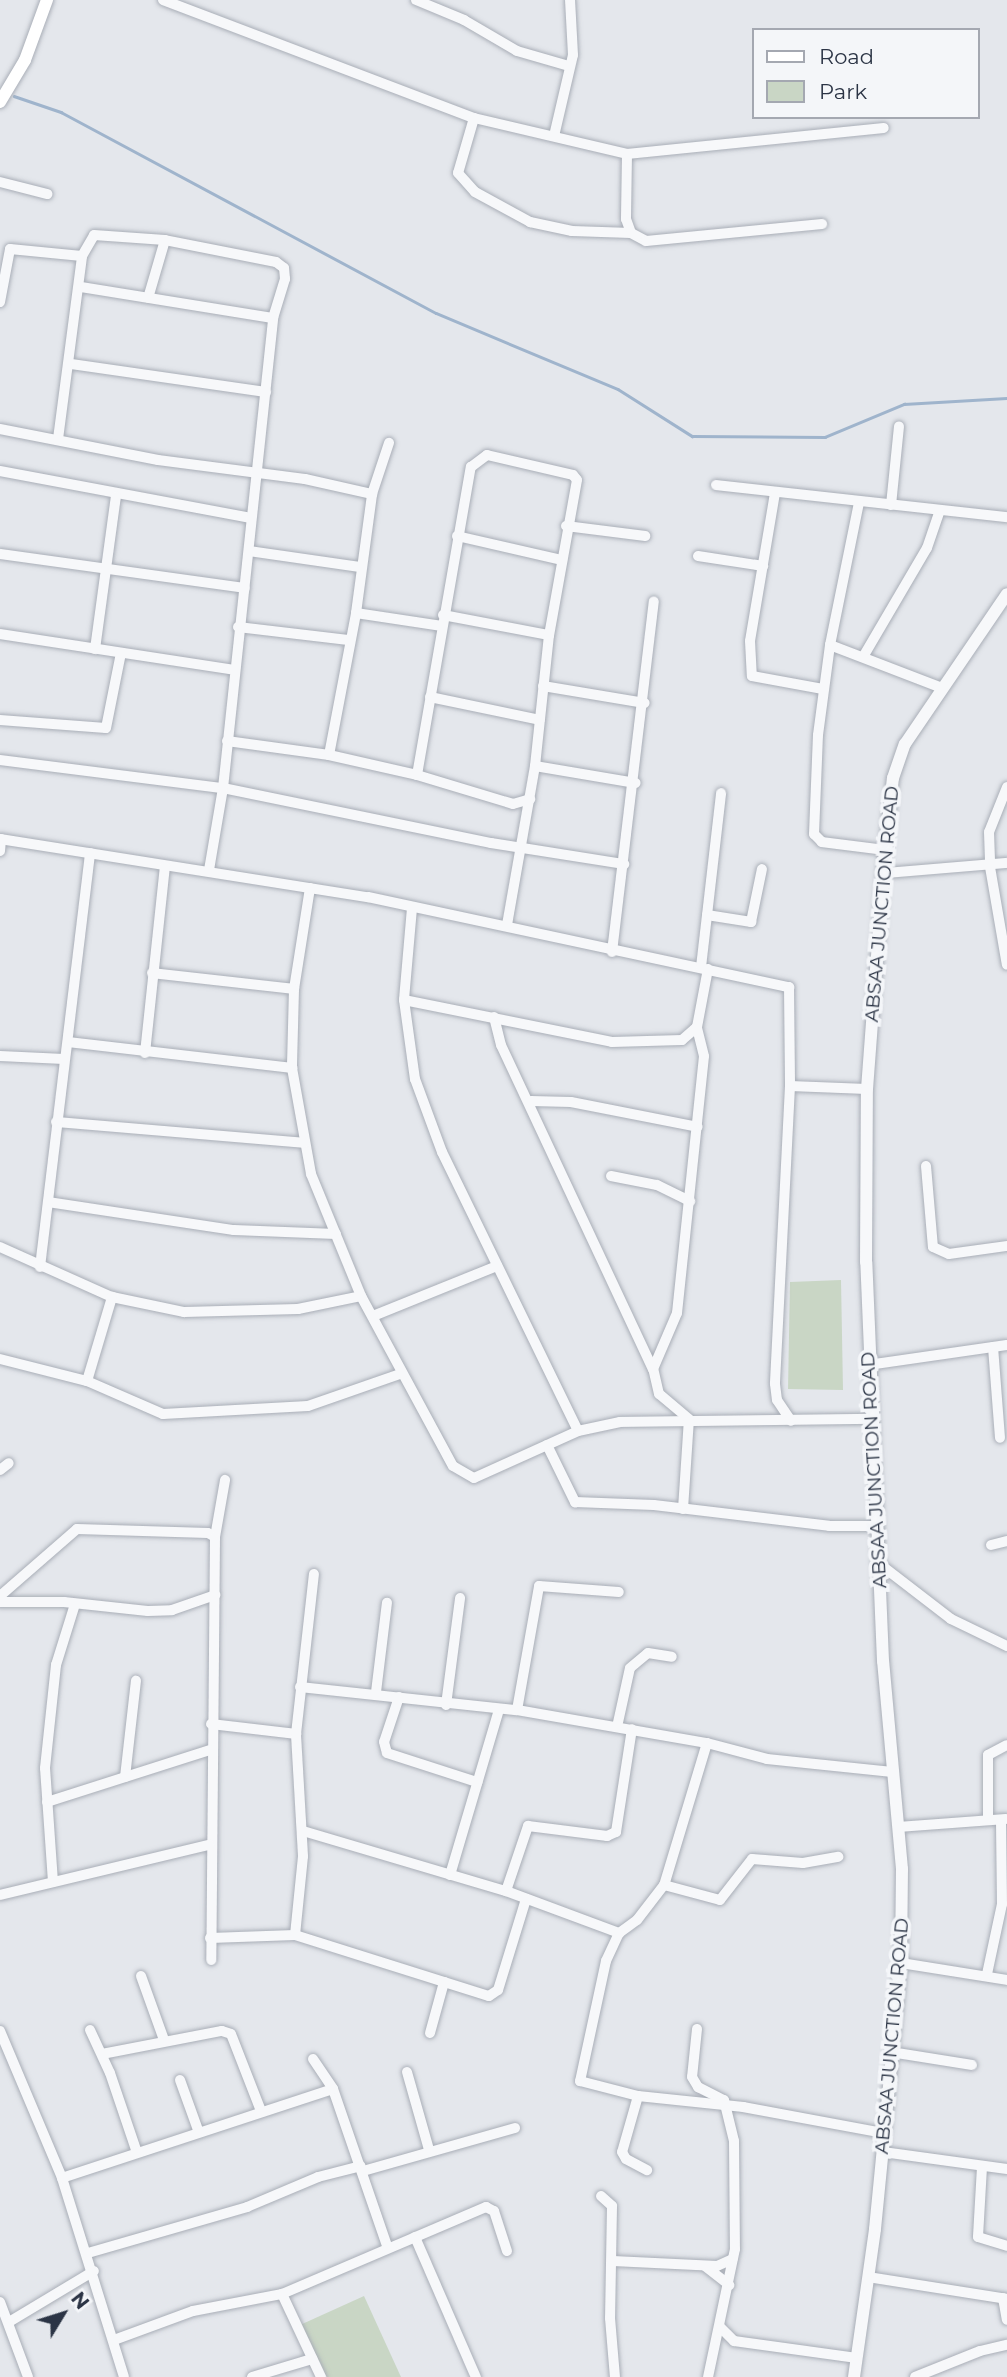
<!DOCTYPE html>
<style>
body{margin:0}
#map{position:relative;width:1007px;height:2377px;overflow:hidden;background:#e4e7ec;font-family:Montserrat,sans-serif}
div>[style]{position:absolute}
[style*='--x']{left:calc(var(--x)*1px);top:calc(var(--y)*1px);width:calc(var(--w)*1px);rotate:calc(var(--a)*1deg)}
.green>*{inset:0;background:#c9d6c5}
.stream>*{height:2.5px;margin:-1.25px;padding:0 1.25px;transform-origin:1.25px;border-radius:1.25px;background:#9fb4cc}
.roads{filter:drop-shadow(0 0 2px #a9aeb7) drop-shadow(0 0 2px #a9aeb7)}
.minor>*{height:10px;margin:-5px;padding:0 5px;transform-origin:5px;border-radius:5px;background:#f7f8fa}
.tertiary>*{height:12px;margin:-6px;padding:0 6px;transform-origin:6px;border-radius:6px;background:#f7f8fa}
.secondary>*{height:12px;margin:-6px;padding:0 6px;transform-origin:6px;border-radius:6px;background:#fff}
span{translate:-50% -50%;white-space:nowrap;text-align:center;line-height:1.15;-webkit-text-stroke:7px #f4f6f9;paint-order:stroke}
.street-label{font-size:19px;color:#2b3445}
.legend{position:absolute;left:752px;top:28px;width:228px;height:91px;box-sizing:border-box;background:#f4f6f9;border:2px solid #a4a8b1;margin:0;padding:9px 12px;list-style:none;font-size:21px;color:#2b3445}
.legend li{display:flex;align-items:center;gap:14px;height:35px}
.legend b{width:35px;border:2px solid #a4a8b1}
.north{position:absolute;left:28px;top:2279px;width:70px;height:70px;-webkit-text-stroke:5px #f4f6f9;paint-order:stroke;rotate:52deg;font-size:19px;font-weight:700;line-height:28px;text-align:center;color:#2b3445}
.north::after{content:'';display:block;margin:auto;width:24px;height:32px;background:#2b3445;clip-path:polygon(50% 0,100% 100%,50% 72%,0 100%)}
</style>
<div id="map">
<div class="green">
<div style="clip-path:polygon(841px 1280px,843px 1390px,788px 1389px,790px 1282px)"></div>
<div style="clip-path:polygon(364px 2296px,401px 2377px,324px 2377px,300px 2325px)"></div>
</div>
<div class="stream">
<div style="--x:14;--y:96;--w:50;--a:18.8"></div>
<div style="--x:61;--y:112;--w:425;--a:28.2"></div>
<div style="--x:436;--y:313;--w:197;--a:22.7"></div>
<div style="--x:618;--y:389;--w:88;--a:32.4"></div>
<div style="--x:692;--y:436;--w:133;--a:0.4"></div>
<div style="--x:825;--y:437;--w:86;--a:-22.7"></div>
<div style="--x:904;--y:404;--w:103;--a:-3.3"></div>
</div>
<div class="roads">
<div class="minor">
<div style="--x:163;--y:0;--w:333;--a:20.8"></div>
<div style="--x:474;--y:118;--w:157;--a:13.2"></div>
<div style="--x:627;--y:154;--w:258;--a:-5.8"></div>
<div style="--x:416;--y:0;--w:52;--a:22.6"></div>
<div style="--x:464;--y:20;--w:61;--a:30.3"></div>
<div style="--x:517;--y:51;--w:54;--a:16.1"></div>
<div style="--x:474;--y:118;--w:57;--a:106.2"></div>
<div style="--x:458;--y:173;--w:25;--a:48"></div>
<div style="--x:475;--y:192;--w:63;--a:28.6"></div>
<div style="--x:530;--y:222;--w:43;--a:12.1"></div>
<div style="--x:572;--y:231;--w:59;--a:1.9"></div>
<div style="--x:554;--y:136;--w:83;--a:-76.8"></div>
<div style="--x:573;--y:55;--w:55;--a:-93.1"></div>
<div style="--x:627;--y:154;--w:65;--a:90.9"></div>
<div style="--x:626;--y:219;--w:15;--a:70"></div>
<div style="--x:631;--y:233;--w:17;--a:28"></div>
<div style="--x:646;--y:241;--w:177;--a:-5.5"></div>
<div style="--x:0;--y:182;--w:49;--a:14.3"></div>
<div style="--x:81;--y:287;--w:194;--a:9.2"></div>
<div style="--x:273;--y:318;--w:41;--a:-72.9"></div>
<div style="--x:285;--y:279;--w:11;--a:-95"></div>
<div style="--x:284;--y:268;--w:10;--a:-143"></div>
<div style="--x:276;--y:262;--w:113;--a:-168.8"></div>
<div style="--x:0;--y:302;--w:54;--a:-79.3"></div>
<div style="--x:10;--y:249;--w:72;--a:5.6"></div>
<div style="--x:71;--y:364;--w:197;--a:8.2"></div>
<div style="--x:0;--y:429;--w:161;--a:11.1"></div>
<div style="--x:158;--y:460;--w:148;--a:7.4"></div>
<div style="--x:305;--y:479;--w:69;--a:12.6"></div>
<div style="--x:58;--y:439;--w:185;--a:-82.5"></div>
<div style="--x:82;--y:256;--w:24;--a:-60"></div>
<div style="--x:94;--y:235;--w:71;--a:4"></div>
<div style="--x:165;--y:240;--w:60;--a:106.3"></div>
<div style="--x:0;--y:471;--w:254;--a:10.6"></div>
<div style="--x:716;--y:485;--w:293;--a:6.3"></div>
<div style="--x:775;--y:493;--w:150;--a:99.6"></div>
<div style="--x:750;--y:641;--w:35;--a:87"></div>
<div style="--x:752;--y:676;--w:72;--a:10.4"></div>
<div style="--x:891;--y:505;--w:79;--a:-84.2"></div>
<div style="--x:566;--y:526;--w:80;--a:7.2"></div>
<div style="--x:457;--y:536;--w:108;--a:12.9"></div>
<div style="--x:249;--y:551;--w:112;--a:8.2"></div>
<div style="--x:0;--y:554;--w:247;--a:7.9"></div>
<div style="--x:698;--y:556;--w:66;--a:8.7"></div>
<div style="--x:356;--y:613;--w:87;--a:8.6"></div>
<div style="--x:443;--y:615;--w:108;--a:10.7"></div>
<div style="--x:238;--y:627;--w:111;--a:6.7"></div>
<div style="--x:0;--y:634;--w:237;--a:8.7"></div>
<div style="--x:830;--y:645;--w:145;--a:-78.5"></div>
<div style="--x:95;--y:649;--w:154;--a:-82.2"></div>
<div style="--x:863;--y:657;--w:126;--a:-59.6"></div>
<div style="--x:927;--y:548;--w:40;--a:-71.1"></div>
<div style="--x:543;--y:686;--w:103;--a:9.5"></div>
<div style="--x:430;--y:697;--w:112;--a:11.8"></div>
<div style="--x:0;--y:720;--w:106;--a:4.3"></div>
<div style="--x:106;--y:728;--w:76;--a:-78.7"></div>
<div style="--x:227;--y:741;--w:103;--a:7.8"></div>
<div style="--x:329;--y:755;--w:90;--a:12.8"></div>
<div style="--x:417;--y:775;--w:100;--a:16.8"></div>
<div style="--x:513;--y:804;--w:18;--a:-16"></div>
<div style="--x:329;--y:755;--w:145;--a:-79.2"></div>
<div style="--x:356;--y:613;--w:120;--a:-82.3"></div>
<div style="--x:372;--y:494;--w:54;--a:-71.6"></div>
<div style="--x:0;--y:760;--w:225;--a:7.2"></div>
<div style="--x:223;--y:788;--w:274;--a:11.6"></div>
<div style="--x:491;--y:843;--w:135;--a:9"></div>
<div style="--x:535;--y:766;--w:102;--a:9.6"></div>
<div style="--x:417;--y:775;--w:313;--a:-80.1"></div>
<div style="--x:471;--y:467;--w:20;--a:-37"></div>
<div style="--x:487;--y:455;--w:88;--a:13.1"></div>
<div style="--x:573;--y:475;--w:6;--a:51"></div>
<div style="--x:577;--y:480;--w:158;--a:100.2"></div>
<div style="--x:549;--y:635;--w:132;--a:96.1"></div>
<div style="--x:535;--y:766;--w:161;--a:100"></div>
<div style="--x:1007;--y:787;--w:48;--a:111.8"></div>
<div style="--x:989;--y:832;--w:35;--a:88"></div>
<div style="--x:990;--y:867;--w:99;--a:80.2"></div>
<div style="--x:0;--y:839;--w:373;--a:9"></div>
<div style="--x:368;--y:897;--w:431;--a:12.1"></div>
<div style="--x:789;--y:987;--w:99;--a:89.4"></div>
<div style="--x:790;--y:1086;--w:298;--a:92.9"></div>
<div style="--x:775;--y:1384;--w:16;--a:83"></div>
<div style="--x:777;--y:1400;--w:25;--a:56"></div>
<div style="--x:885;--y:850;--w:64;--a:-172.8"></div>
<div style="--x:822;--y:842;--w:11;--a:-135"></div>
<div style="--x:814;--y:834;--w:99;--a:-87.7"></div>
<div style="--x:818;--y:735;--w:91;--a:-82.4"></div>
<div style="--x:830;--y:645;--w:120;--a:21"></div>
<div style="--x:0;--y:851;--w:12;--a:-85"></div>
<div style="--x:209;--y:870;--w:83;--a:-80.3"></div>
<div style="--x:223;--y:788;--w:473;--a:-83.9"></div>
<div style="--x:885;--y:873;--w:122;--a:-4.7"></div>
<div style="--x:310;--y:888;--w:102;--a:99"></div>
<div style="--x:294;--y:989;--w:79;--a:91.5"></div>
<div style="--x:292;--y:1068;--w:108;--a:79.8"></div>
<div style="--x:311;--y:1174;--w:132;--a:67.7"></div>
<div style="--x:361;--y:1296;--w:193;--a:61.6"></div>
<div style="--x:453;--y:1466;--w:24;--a:30"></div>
<div style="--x:474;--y:1478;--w:114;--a:-24.3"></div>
<div style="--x:578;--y:1431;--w:43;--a:-12.1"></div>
<div style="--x:620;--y:1422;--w:251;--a:-0.7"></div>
<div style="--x:412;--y:908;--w:92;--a:95"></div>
<div style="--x:404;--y:1000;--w:80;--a:82.1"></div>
<div style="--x:415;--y:1079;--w:78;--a:69.7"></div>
<div style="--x:442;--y:1152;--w:310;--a:64"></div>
<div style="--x:707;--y:915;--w:45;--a:9"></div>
<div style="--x:751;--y:922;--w:54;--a:-78.3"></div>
<div style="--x:612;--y:952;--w:353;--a:-83.2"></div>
<div style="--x:701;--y:967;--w:175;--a:-83.4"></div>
<div style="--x:152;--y:973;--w:143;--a:6.4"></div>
<div style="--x:404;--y:1000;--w:212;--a:11.4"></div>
<div style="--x:612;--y:1042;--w:70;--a:-1.6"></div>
<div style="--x:682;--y:1040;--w:20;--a:-41"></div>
<div style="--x:494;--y:1017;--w:29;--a:76"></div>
<div style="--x:501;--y:1045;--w:358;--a:64.9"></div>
<div style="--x:68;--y:1042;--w:226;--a:6.6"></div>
<div style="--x:145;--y:1053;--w:187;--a:-83.9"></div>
<div style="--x:0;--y:1056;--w:64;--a:2.7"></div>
<div style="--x:790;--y:1086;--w:77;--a:2.2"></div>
<div style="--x:531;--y:1101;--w:40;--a:1.4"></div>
<div style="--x:571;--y:1102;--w:129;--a:11.1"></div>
<div style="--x:56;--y:1122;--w:249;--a:4.8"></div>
<div style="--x:926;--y:1166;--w:81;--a:85.1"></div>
<div style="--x:933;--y:1247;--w:17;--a:24"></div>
<div style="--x:949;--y:1254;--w:59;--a:-7.9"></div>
<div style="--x:611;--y:1176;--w:47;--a:11.1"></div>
<div style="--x:657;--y:1185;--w:37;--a:26"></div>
<div style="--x:48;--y:1202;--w:188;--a:8.6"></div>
<div style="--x:234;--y:1230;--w:102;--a:2.2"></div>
<div style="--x:0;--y:1247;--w:123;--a:24.1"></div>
<div style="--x:112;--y:1297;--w:74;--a:11.8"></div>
<div style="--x:184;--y:1312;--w:114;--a:-1.5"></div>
<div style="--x:298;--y:1309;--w:64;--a:-11.7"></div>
<div style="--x:40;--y:1267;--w:417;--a:-83.1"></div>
<div style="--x:373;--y:1316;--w:134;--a:-22"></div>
<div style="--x:993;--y:1347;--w:91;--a:85.6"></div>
<div style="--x:0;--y:1359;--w:90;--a:14.2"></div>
<div style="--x:87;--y:1381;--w:83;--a:23.5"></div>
<div style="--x:163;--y:1414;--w:145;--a:-3.2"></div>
<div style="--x:308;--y:1406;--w:97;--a:-19.2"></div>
<div style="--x:868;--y:1365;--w:140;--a:-8.2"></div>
<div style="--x:87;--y:1381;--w:88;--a:-73.4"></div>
<div style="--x:547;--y:1445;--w:64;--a:63.8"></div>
<div style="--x:575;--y:1502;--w:79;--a:2.2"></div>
<div style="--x:654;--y:1505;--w:176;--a:6.8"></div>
<div style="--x:829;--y:1526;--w:47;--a:0"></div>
<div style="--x:0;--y:1470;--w:11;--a:-38"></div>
<div style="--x:683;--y:1509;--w:90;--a:-86.2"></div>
<div style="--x:689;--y:1419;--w:39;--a:-140"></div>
<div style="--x:659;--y:1394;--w:26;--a:-103"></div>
<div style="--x:653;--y:1369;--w:61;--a:-66.8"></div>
<div style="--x:677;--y:1313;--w:258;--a:-84"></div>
<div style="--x:704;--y:1056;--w:30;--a:-104"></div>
<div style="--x:697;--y:1027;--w:59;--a:-79.3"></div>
<div style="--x:215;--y:1537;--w:58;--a:-80"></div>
<div style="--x:991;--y:1545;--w:16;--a:-14"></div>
<div style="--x:877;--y:1562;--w:93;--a:37.6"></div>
<div style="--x:951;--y:1619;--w:62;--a:25.7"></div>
<div style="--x:0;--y:1596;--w:102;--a:-41"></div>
<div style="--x:77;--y:1529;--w:131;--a:1.7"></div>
<div style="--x:208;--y:1533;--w:8;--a:30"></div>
<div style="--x:215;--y:1537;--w:423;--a:90.5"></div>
<div style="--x:0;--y:1602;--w:64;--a:0"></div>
<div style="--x:64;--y:1602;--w:84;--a:6.1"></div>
<div style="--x:148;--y:1611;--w:24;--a:-2"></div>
<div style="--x:172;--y:1610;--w:46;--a:-19.2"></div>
<div style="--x:300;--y:1687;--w:218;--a:6.1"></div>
<div style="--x:517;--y:1710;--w:193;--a:9.9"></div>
<div style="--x:707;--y:1743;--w:62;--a:14.9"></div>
<div style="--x:767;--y:1759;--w:126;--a:5.9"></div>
<div style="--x:376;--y:1692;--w:90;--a:-83"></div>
<div style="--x:399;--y:1697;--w:47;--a:108.4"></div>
<div style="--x:384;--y:1742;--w:11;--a:75"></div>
<div style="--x:387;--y:1753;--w:95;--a:17.9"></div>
<div style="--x:446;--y:1705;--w:108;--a:-82.5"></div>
<div style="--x:517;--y:1710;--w:126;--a:-79.9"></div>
<div style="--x:539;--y:1586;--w:80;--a:4.3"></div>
<div style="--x:211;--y:1724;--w:86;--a:6.7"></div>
<div style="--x:617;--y:1727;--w:60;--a:-77.6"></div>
<div style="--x:630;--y:1668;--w:23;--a:-40"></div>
<div style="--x:648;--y:1653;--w:24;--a:9"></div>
<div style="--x:707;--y:1743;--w:148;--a:106.8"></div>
<div style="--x:664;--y:1885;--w:44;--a:127.6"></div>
<div style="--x:637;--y:1920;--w:22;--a:144"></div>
<div style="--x:619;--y:1933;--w:31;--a:115"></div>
<div style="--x:606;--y:1961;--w:123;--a:102.2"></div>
<div style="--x:580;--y:2081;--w:60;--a:14.5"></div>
<div style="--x:638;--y:2096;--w:106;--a:6"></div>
<div style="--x:743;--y:2107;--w:142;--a:10.5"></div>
<div style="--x:125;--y:1777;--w:97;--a:-83.5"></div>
<div style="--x:47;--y:1802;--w:171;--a:-17.7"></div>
<div style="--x:988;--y:1819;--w:64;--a:-90"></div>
<div style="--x:988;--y:1755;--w:21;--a:-28"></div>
<div style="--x:898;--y:1827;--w:108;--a:-4.2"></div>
<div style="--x:303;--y:1831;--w:212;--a:16.5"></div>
<div style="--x:506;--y:1891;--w:121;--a:20.4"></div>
<div style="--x:450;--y:1875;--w:172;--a:-73.5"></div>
<div style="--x:53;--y:1882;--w:114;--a:-94"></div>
<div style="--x:45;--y:1768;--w:104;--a:-83.9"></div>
<div style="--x:56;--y:1665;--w:64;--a:-72.7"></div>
<div style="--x:664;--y:1885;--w:58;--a:15"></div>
<div style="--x:720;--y:1900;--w:52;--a:-52"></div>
<div style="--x:752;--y:1859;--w:51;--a:4.5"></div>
<div style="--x:803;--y:1863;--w:36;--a:-10"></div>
<div style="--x:506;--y:1891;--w:69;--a:-71.3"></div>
<div style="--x:528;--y:1826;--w:80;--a:7.2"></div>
<div style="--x:607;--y:1836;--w:10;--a:-24"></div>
<div style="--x:616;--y:1832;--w:104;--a:-81.2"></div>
<div style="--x:0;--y:1895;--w:215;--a:-13.5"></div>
<div style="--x:295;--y:1935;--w:79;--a:-84.2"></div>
<div style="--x:303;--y:1856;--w:122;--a:-93.3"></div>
<div style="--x:296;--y:1734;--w:161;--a:-83.6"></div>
<div style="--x:210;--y:1938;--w:85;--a:-2"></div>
<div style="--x:295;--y:1935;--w:203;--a:17.5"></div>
<div style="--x:489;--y:1996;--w:11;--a:-34"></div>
<div style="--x:498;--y:1990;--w:95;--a:-72.9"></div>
<div style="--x:901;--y:1963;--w:107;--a:9.1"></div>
<div style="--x:987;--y:1974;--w:72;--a:-77.9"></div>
<div style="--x:1002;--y:1904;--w:84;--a:-90.7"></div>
<div style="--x:141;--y:1976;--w:68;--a:70.2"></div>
<div style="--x:697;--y:2029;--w:48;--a:95.9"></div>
<div style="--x:692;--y:2077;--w:12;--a:59"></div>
<div style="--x:698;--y:2087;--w:29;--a:27"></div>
<div style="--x:724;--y:2100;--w:42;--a:76.3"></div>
<div style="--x:734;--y:2141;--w:108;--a:89.5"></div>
<div style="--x:735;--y:2249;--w:131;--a:101.9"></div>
<div style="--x:90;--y:2030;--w:47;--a:65.1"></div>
<div style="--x:110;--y:2073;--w:81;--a:71.3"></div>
<div style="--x:0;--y:2031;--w:160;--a:67.1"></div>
<div style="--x:62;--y:2178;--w:208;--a:72.7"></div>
<div style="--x:430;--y:2033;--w:53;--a:-74.6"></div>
<div style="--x:891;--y:2052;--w:82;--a:9.1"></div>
<div style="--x:102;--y:2054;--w:122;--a:-10.9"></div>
<div style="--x:222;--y:2031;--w:9;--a:18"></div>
<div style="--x:231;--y:2034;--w:83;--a:68.7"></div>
<div style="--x:313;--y:2059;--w:36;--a:56"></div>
<div style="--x:333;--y:2089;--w:166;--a:71"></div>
<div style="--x:407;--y:2072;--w:81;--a:74.2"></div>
<div style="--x:180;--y:2080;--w:53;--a:70.2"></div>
<div style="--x:638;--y:2096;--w:58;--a:105.9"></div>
<div style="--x:622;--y:2152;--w:8;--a:60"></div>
<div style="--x:626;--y:2159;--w:24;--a:28"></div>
<div style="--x:883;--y:2152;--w:125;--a:7.8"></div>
<div style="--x:982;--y:2167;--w:70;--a:93.3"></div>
<div style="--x:978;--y:2237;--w:30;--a:17"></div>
<div style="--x:363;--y:2171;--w:158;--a:-15.8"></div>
<div style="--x:62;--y:2178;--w:285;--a:-18.2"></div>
<div style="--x:601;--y:2196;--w:15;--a:42"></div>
<div style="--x:612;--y:2206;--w:112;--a:91"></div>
<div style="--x:610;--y:2318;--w:59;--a:85.2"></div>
<div style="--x:415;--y:2237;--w:153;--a:66.5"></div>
<div style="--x:88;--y:2253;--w:166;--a:-16.1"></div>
<div style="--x:247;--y:2207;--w:77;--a:-22.9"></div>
<div style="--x:318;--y:2177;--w:44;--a:-14.3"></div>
<div style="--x:613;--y:2261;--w:104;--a:2.8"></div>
<div style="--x:717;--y:2266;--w:17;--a:-24"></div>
<div style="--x:705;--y:2266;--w:31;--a:38"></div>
<div style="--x:868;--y:2277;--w:141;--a:9"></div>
<div style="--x:282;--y:2294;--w:92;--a:64.8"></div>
<div style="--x:1003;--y:2298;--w:22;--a:80"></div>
<div style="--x:0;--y:2302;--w:80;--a:69.5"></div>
<div style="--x:9;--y:2322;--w:99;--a:-31"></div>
<div style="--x:720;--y:2327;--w:20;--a:45"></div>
<div style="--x:734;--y:2341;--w:124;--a:7.9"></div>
<div style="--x:114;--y:2340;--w:84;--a:-20.2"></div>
<div style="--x:193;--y:2311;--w:91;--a:-10.8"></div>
<div style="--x:282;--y:2294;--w:222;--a:-23.1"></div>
<div style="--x:486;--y:2207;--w:9;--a:27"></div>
<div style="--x:494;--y:2211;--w:42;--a:72"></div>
<div style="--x:252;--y:2377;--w:63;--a:-16.7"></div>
<div style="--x:915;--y:2377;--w:70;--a:-21.8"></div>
<div style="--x:980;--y:2351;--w:28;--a:-13"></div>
</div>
<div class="tertiary">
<div style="--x:854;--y:2377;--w:149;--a:-81.9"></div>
<div style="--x:875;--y:2229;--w:267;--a:-84.4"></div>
<div style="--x:901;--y:1963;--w:94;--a:-89.4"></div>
<div style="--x:902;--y:1869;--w:209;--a:-95.2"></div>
<div style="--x:883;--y:1661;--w:399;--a:-92.4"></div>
<div style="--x:866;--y:1262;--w:173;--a:-89.7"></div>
<div style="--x:867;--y:1089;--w:240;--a:-85.7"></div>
<div style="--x:885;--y:850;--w:72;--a:-83.7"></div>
<div style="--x:893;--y:778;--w:36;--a:-71"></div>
<div style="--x:905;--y:744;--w:181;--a:-55.8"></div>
</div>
<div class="secondary">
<div style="--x:0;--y:102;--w:49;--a:-59.2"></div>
<div style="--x:25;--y:60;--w:64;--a:-69.9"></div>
</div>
</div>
<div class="street-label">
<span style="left:882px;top:904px;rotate:-85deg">ABSAA JUNCTION ROAD</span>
<span style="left:874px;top:1470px;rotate:-93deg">ABSAA JUNCTION ROAD</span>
<span style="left:892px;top:2036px;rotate:-85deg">ABSAA JUNCTION ROAD</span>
</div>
<ul class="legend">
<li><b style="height:9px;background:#fff"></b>Road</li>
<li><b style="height:19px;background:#c9d6c5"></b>Park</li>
</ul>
<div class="north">N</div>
</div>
